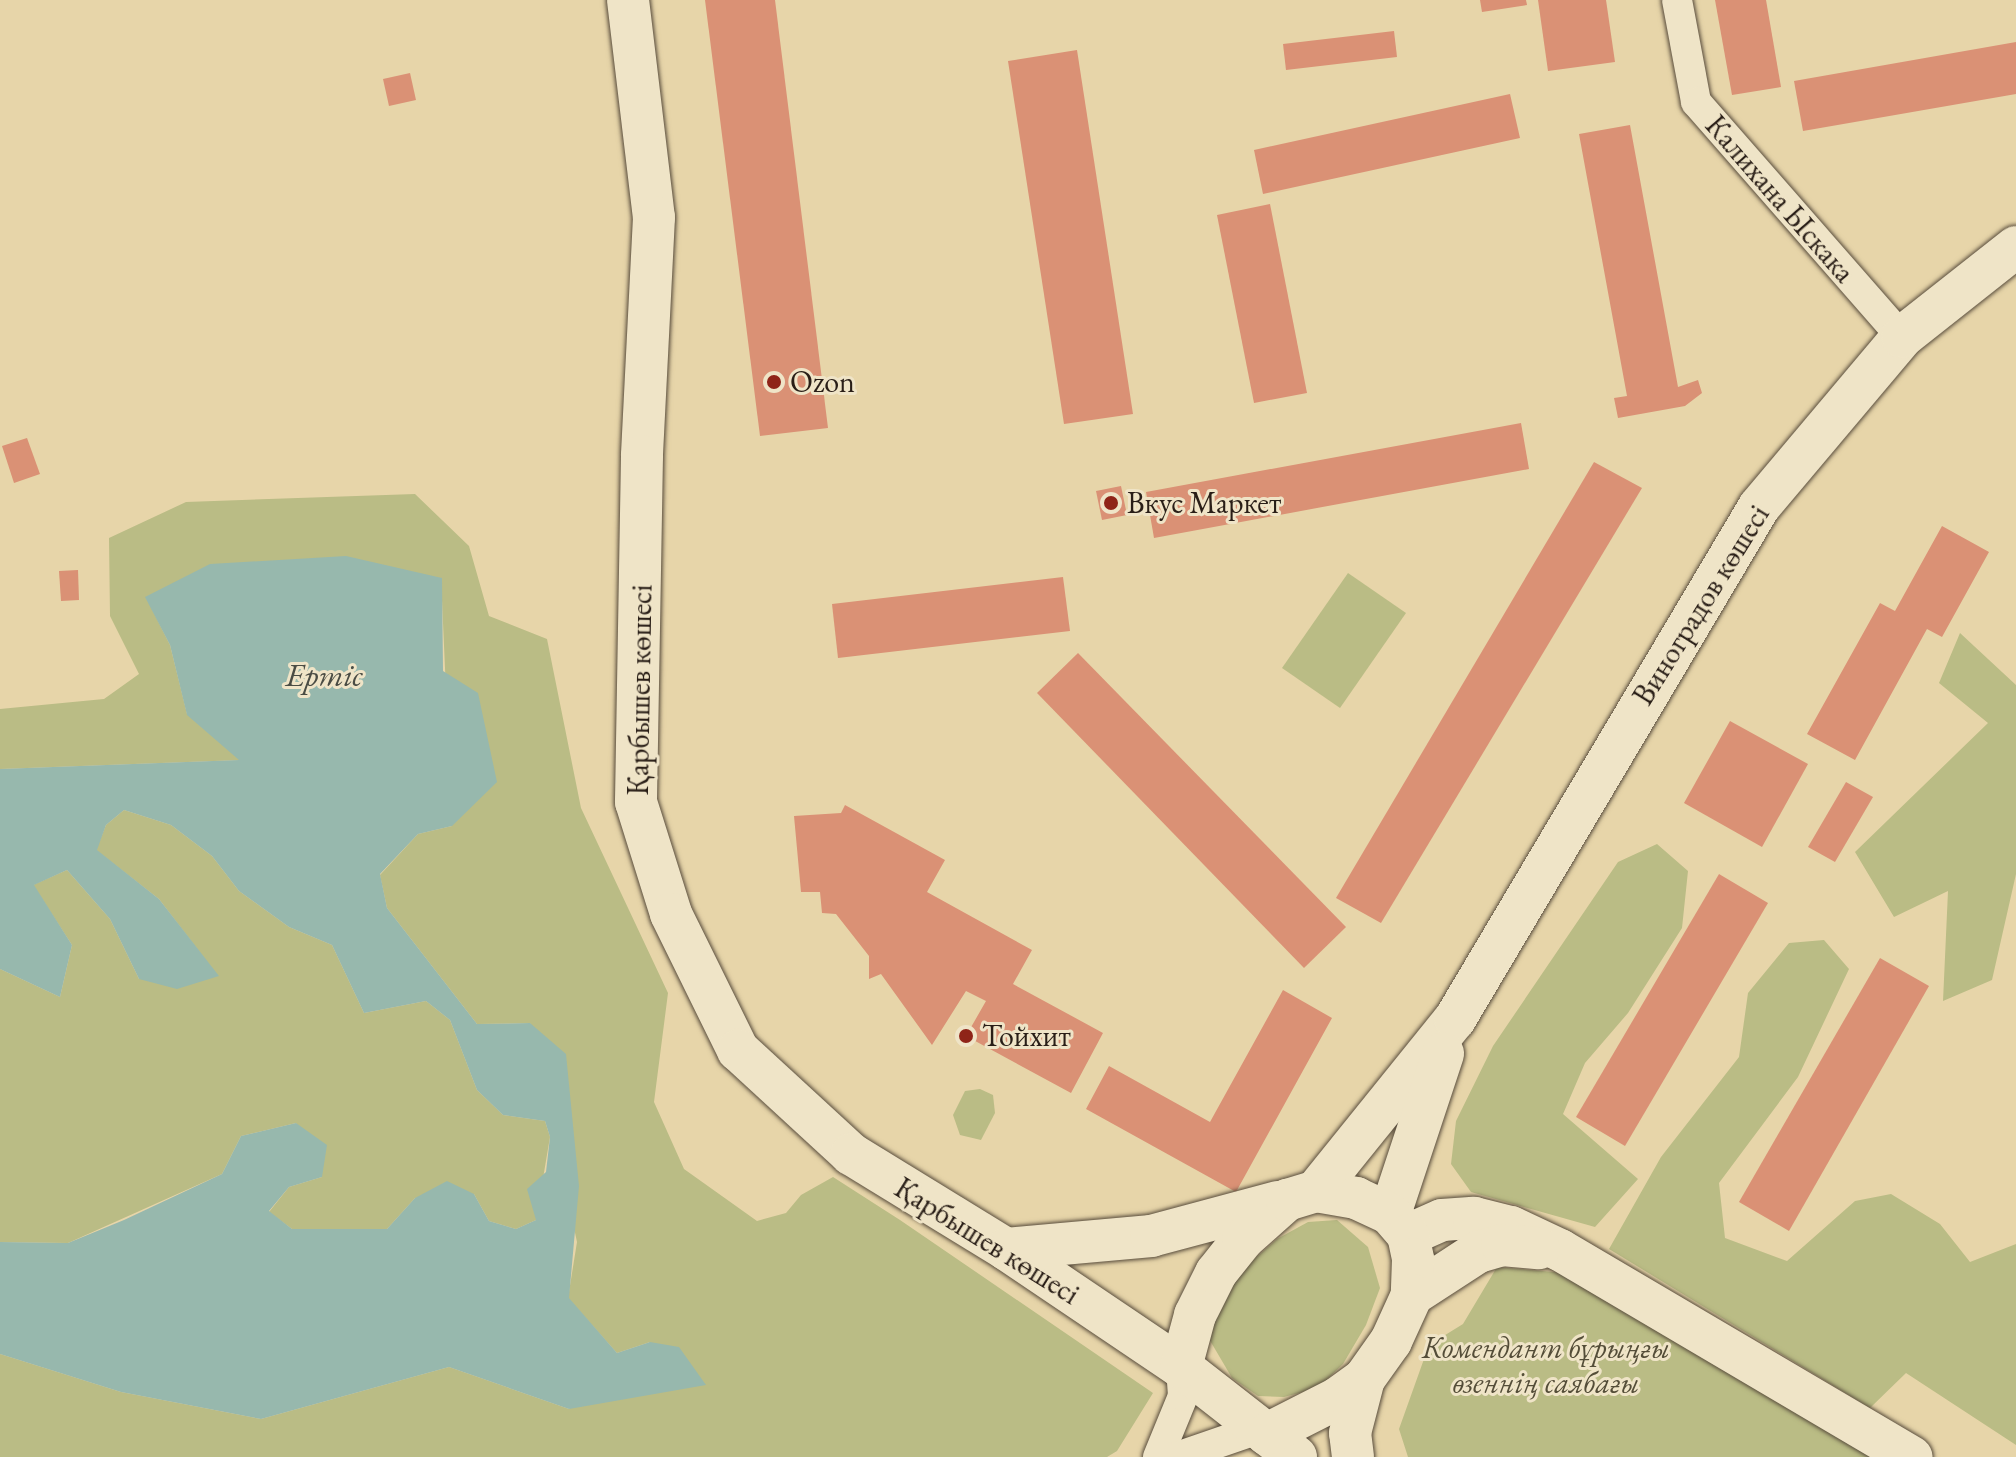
<!DOCTYPE html>
<meta charset="utf-8">
<style>
body{margin:0}
#map{position:relative;width:2016px;height:1457px;overflow:hidden;background:#e7d5a9;font-family:"EB Garamond",serif}
div>[style]{position:absolute}
[style*='--x']{left:calc(var(--x)*1px);top:calc(var(--y)*1px);width:calc(var(--w)*1px);rotate:calc(var(--a)*1deg)}
.green>*{inset:0;background:#babc85}
.water>*{inset:0;background:#97b8ad}
.building>*{inset:0;background:#da9175}
.roads{filter:drop-shadow(0 0 2px #584c3c) drop-shadow(0 0 2px #584c3c)}
.street>*{height:30px;margin:-15px;padding:0 15px;transform-origin:15px;border-radius:15px;background:#efe4c7}
.secondary>*{height:42px;margin:-21px;padding:0 21px;transform-origin:21px;border-radius:21px;background:#efe4c7}
.dots>*{width:22px;height:22px;translate:-50% -50%;box-sizing:border-box;border:4px solid #efe4c7;border-radius:50%}
span{translate:-50% -50%;white-space:nowrap;text-align:center;line-height:1.15;-webkit-text-stroke:6px #efe4c7;paint-order:stroke}
.street-label{font-size:30px;color:#291e17}
.poi-label{font-size:30px;color:#291e17}
.left{translate:0 -50%;text-align:left}
.park-label{font-size:30px;color:#544d38;font-style:italic}
.water-label{font-size:32px;color:#4a4c44;font-style:italic}
</style>
<div id="map">
<div class="green">
<div style="clip-path:polygon(415px 494px,469px 546px,489px 616px,547px 639px,581px 808px,668px 993px,654px 1102px,684px 1169px,757px 1221px,786px 1213px,801px 1195px,833px 1177px,900px 1220px,1153px 1393px,1117px 1451px,1107px 1457px,0 1457px,0 1354px,121px 1392px,261px 1419px,449px 1367px,569px 1409px,650px 1342px,617px 1353px,568px 1298px,577px 1242px,530px 1023px,477px 1024px,387px 908px,380px 875px,418px 834px,452px 826px,441px 578px,146px 597px,170px 645px,187px 714px,241px 760px,0 769px,0 709px,104px 699px,139px 674px,110px 616px,109px 538px,186px 502px)"></div>
<div style="clip-path:polygon(1348px 573px,1406px 613px,1340px 708px,1282px 668px)"></div>
<div style="clip-path:polygon(1960px 633px,2016px 685px,2016px 874px,1992px 980px,1943px 1001px,1948px 891px,1894px 917px,1855px 852px,1988px 723px,1939px 683px)"></div>
<div style="clip-path:polygon(124px 810px,171px 825px,212px 856px,239px 891px,289px 927px,332px 945px,364px 1013px,426px 1001px,450px 1020px,477px 1090px,503px 1115px,545px 1121px,550px 1137px,536px 1220px,516px 1229px,489px 1221px,474px 1194px,415px 1198px,387px 1229px,292px 1229px,269px 1212px,289px 1187px,322px 1177px,296px 1123px,241px 1136px,222px 1174px,68px 1243px,0 1242px,0 969px,60px 997px,72px 945px,33px 885px,67px 870px,110px 919px,139px 979px,218px 976px,159px 899px,96px 850px,106px 825px)"></div>
<div style="clip-path:polygon(1657px 844px,1688px 871px,1682px 928px,1628px 1013px,1585px 1063px,1563px 1114px,1638px 1179px,1595px 1227px,1471px 1192px,1451px 1164px,1456px 1121px,1493px 1046px,1618px 862px)"></div>
<div style="clip-path:polygon(1824px 940px,1849px 969px,1798px 1077px,1719px 1183px,1725px 1238px,1787px 1261px,1855px 1201px,1891px 1194px,1940px 1224px,1970px 1262px,2016px 1244px,2016px 1445px,1906px 1373px,1870px 1408px,1609px 1249px,1661px 1157px,1739px 1057px,1748px 993px,1789px 943px)"></div>
<div style="clip-path:polygon(980px 1089px,993px 1095px,995px 1113px,981px 1140px,960px 1135px,953px 1115px,965px 1091px)"></div>
<div style="clip-path:polygon(1337px 1220px,1368px 1247px,1380px 1288px,1366px 1325px,1343px 1364px,1318px 1388px,1284px 1397px,1258px 1396px,1232px 1378px,1205px 1332px,1229px 1281px,1277px 1239px,1308px 1222px)"></div>
<div style="clip-path:polygon(1497px 1267px,1565px 1273px,1883px 1457px,1408px 1457px,1399px 1429px,1429px 1345px,1463px 1324px)"></div>
</div>
<div class="water">
<div style="clip-path:polygon(346px 556px,442px 578px,443px 671px,478px 693px,497px 782px,452px 826px,418px 834px,380px 874px,387px 908px,477px 1024px,530px 1023px,566px 1054px,579px 1186px,569px 1298px,617px 1353px,650px 1342px,679px 1347px,706px 1385px,569px 1409px,449px 1367px,261px 1419px,121px 1392px,0 1354px,0 1242px,68px 1243px,124px 1220px,222px 1174px,241px 1136px,296px 1123px,327px 1145px,322px 1177px,289px 1187px,269px 1211px,292px 1229px,387px 1229px,415px 1198px,447px 1181px,474px 1194px,489px 1221px,516px 1229px,536px 1220px,527px 1189px,546px 1172px,550px 1137px,545px 1121px,503px 1115px,477px 1090px,450px 1020px,426px 1001px,364px 1013px,332px 945px,289px 927px,239px 891px,212px 856px,171px 825px,124px 810px,106px 825px,97px 850px,159px 899px,219px 976px,177px 989px,139px 979px,110px 919px,67px 870px,34px 885px,72px 945px,60px 997px,0 969px,0 769px,239px 760px,187px 715px,170px 645px,145px 597px,210px 564px)"></div>
</div>
<div class="building">
<div style="clip-path:polygon(705px 0,775px 0,828px 428px,760px 436px)"></div>
<div style="clip-path:polygon(1480px 0,1526px 0,1527px 5px,1482px 12px)"></div>
<div style="clip-path:polygon(1538px 0,1606px 0,1615px 62px,1548px 71px)"></div>
<div style="clip-path:polygon(1715px 0,1766px 0,1781px 87px,1732px 95px)"></div>
<div style="clip-path:polygon(1394px 31px,1397px 57px,1286px 70px,1283px 44px)"></div>
<div style="clip-path:polygon(2016px 42px,2016px 94px,1803px 131px,1794px 81px)"></div>
<div style="clip-path:polygon(1077px 50px,1133px 414px,1064px 424px,1008px 61px)"></div>
<div style="clip-path:polygon(410px 73px,416px 100px,389px 106px,383px 79px)"></div>
<div style="clip-path:polygon(1510px 94px,1520px 138px,1263px 194px,1254px 150px)"></div>
<div style="clip-path:polygon(1630px 125px,1678px 387px,1698px 380px,1702px 393px,1685px 406px,1618px 418px,1614px 398px,1627px 396px,1579px 134px)"></div>
<div style="clip-path:polygon(1270px 204px,1307px 393px,1254px 403px,1217px 215px)"></div>
<div style="clip-path:polygon(1521px 423px,1529px 469px,1154px 538px,1146px 492px)"></div>
<div style="clip-path:polygon(27px 438px,40px 474px,14px 483px,2px 446px)"></div>
<div style="clip-path:polygon(1594px 462px,1642px 488px,1381px 923px,1336px 898px)"></div>
<div style="clip-path:polygon(1121px 486px,1127px 515px,1102px 520px,1096px 491px)"></div>
<div style="clip-path:polygon(1942px 526px,1989px 552px,1942px 637px,1927px 629px,1855px 760px,1807px 734px,1880px 603px,1895px 611px)"></div>
<div style="clip-path:polygon(78px 570px,79px 600px,61px 601px,59px 571px)"></div>
<div style="clip-path:polygon(1063px 577px,1070px 631px,838px 658px,832px 604px)"></div>
<div style="clip-path:polygon(1078px 653px,1346px 927px,1304px 968px,1037px 693px)"></div>
<div style="clip-path:polygon(1730px 721px,1808px 764px,1762px 847px,1684px 803px)"></div>
<div style="clip-path:polygon(1846px 782px,1873px 797px,1835px 862px,1808px 847px)"></div>
<div style="clip-path:polygon(845px 805px,945px 860px,927px 892px,1032px 950px,1013px 984px,1103px 1033px,1071px 1093px,966px 1036px,986px 1001px,966px 991px,932px 1045px,881px 974px,869px 979px,869px 956px,836px 914px,822px 913px,820px 892px,801px 892px,794px 816px,841px 813px)"></div>
<div style="clip-path:polygon(1719px 874px,1768px 903px,1625px 1146px,1576px 1117px)"></div>
<div style="clip-path:polygon(1880px 958px,1929px 986px,1789px 1231px,1739px 1202px)"></div>
<div style="clip-path:polygon(1283px 990px,1332px 1018px,1236px 1192px,1086px 1109px,1109px 1066px,1210px 1122px)"></div>
</div>
<div class="roads">
<div class="street">
<div style="--x:1677;--y:0;--w:104;--a:79.4"></div>
<div style="--x:1696;--y:102;--w:313;--a:48.8"></div>
<div style="--x:1158;--y:1457;--w:66;--a:-67.7"></div>
<div style="--x:1183;--y:1396;--w:29;--a:-94"></div>
<div style="--x:1177;--y:1457;--w:89;--a:-19"></div>
</div>
<div class="secondary">
<div style="--x:628;--y:0;--w:219;--a:83.2"></div>
<div style="--x:654;--y:217;--w:239;--a:92.9"></div>
<div style="--x:642;--y:456;--w:346;--a:91"></div>
<div style="--x:636;--y:802;--w:117;--a:72.6"></div>
<div style="--x:671;--y:914;--w:152;--a:63.8"></div>
<div style="--x:738;--y:1050;--w:154;--a:42.6"></div>
<div style="--x:851;--y:1154;--w:182;--a:31.5"></div>
<div style="--x:1006;--y:1249;--w:211;--a:34"></div>
<div style="--x:1181;--y:1367;--w:146;--a:38"></div>
<div style="--x:1316;--y:1191;--w:221;--a:-51.1"></div>
<div style="--x:1455;--y:1019;--w:595;--a:-59.3"></div>
<div style="--x:1759;--y:507;--w:222;--a:-49.9"></div>
<div style="--x:1902;--y:337;--w:145;--a:-38.3"></div>
<div style="--x:1390;--y:1214;--w:169;--a:-71.7"></div>
<div style="--x:1408;--y:1235;--w:37;--a:-24"></div>
<div style="--x:1442;--y:1220;--w:32;--a:-4"></div>
<div style="--x:1474;--y:1218;--w:38;--a:14"></div>
<div style="--x:1511;--y:1227;--w:54;--a:25.1"></div>
<div style="--x:1560;--y:1250;--w:408;--a:30.5"></div>
<div style="--x:1006;--y:1249;--w:146;--a:-5.1"></div>
<div style="--x:1151;--y:1236;--w:131;--a:-15"></div>
<div style="--x:1412;--y:1295;--w:79;--a:-33.1"></div>
<div style="--x:1478;--y:1252;--w:25;--a:-16"></div>
<div style="--x:1502;--y:1245;--w:37;--a:5"></div>
<div style="--x:1181;--y:1367;--w:54;--a:-74.9"></div>
<div style="--x:1195;--y:1315;--w:47;--a:-63.4"></div>
<div style="--x:1216;--y:1273;--w:43;--a:-51.5"></div>
<div style="--x:1243;--y:1239;--w:59;--a:-41.6"></div>
<div style="--x:1287;--y:1200;--w:30;--a:-17"></div>
<div style="--x:1316;--y:1191;--w:41;--a:9.9"></div>
<div style="--x:1356;--y:1198;--w:38;--a:25"></div>
<div style="--x:1390;--y:1214;--w:28;--a:49"></div>
<div style="--x:1408;--y:1235;--w:25;--a:78"></div>
<div style="--x:1413;--y:1259;--w:36;--a:92"></div>
<div style="--x:1412;--y:1295;--w:51;--a:114.5"></div>
<div style="--x:1391;--y:1341;--w:47;--a:125.4"></div>
<div style="--x:1364;--y:1379;--w:32;--a:144"></div>
<div style="--x:1338;--y:1398;--w:80;--a:153.1"></div>
<div style="--x:1353;--y:1457;--w:24;--a:-97"></div>
<div style="--x:1350;--y:1433;--w:56;--a:-75.5"></div>
</div>
</div>
<div class="dots">
<div style="left:774px;top:382px;background:#8f2418"></div>
<div style="left:1111px;top:503px;background:#8f2418"></div>
<div style="left:966px;top:1036px;background:#8f2418"></div>
</div>
<div class="street-label">
<span style="left:1780px;top:199px;rotate:49deg">Калихана Ыскака</span>
<span style="left:1701px;top:605px;rotate:-58deg">Виноградов көшесі</span>
<span style="left:640px;top:690px;rotate:-89deg">Қарбышев көшесі</span>
<span style="left:987px;top:1241px;rotate:32deg">Қарбышев көшесі</span>
</div>
<div class="poi-label">
<span class="left" style="left:790px;top:382px">Ozon</span>
<span class="left" style="left:1127px;top:503px">Вкус Маркет</span>
<span class="left" style="left:982px;top:1036px">Тойхит</span>
</div>
<div class="park-label">
<span style="left:1546px;top:1365px">Комендант бұрыңғы<br>өзеннің саябағы</span>
</div>
<div class="water-label">
<span style="left:324px;top:675px">Ертіс</span>
</div>
</div>
